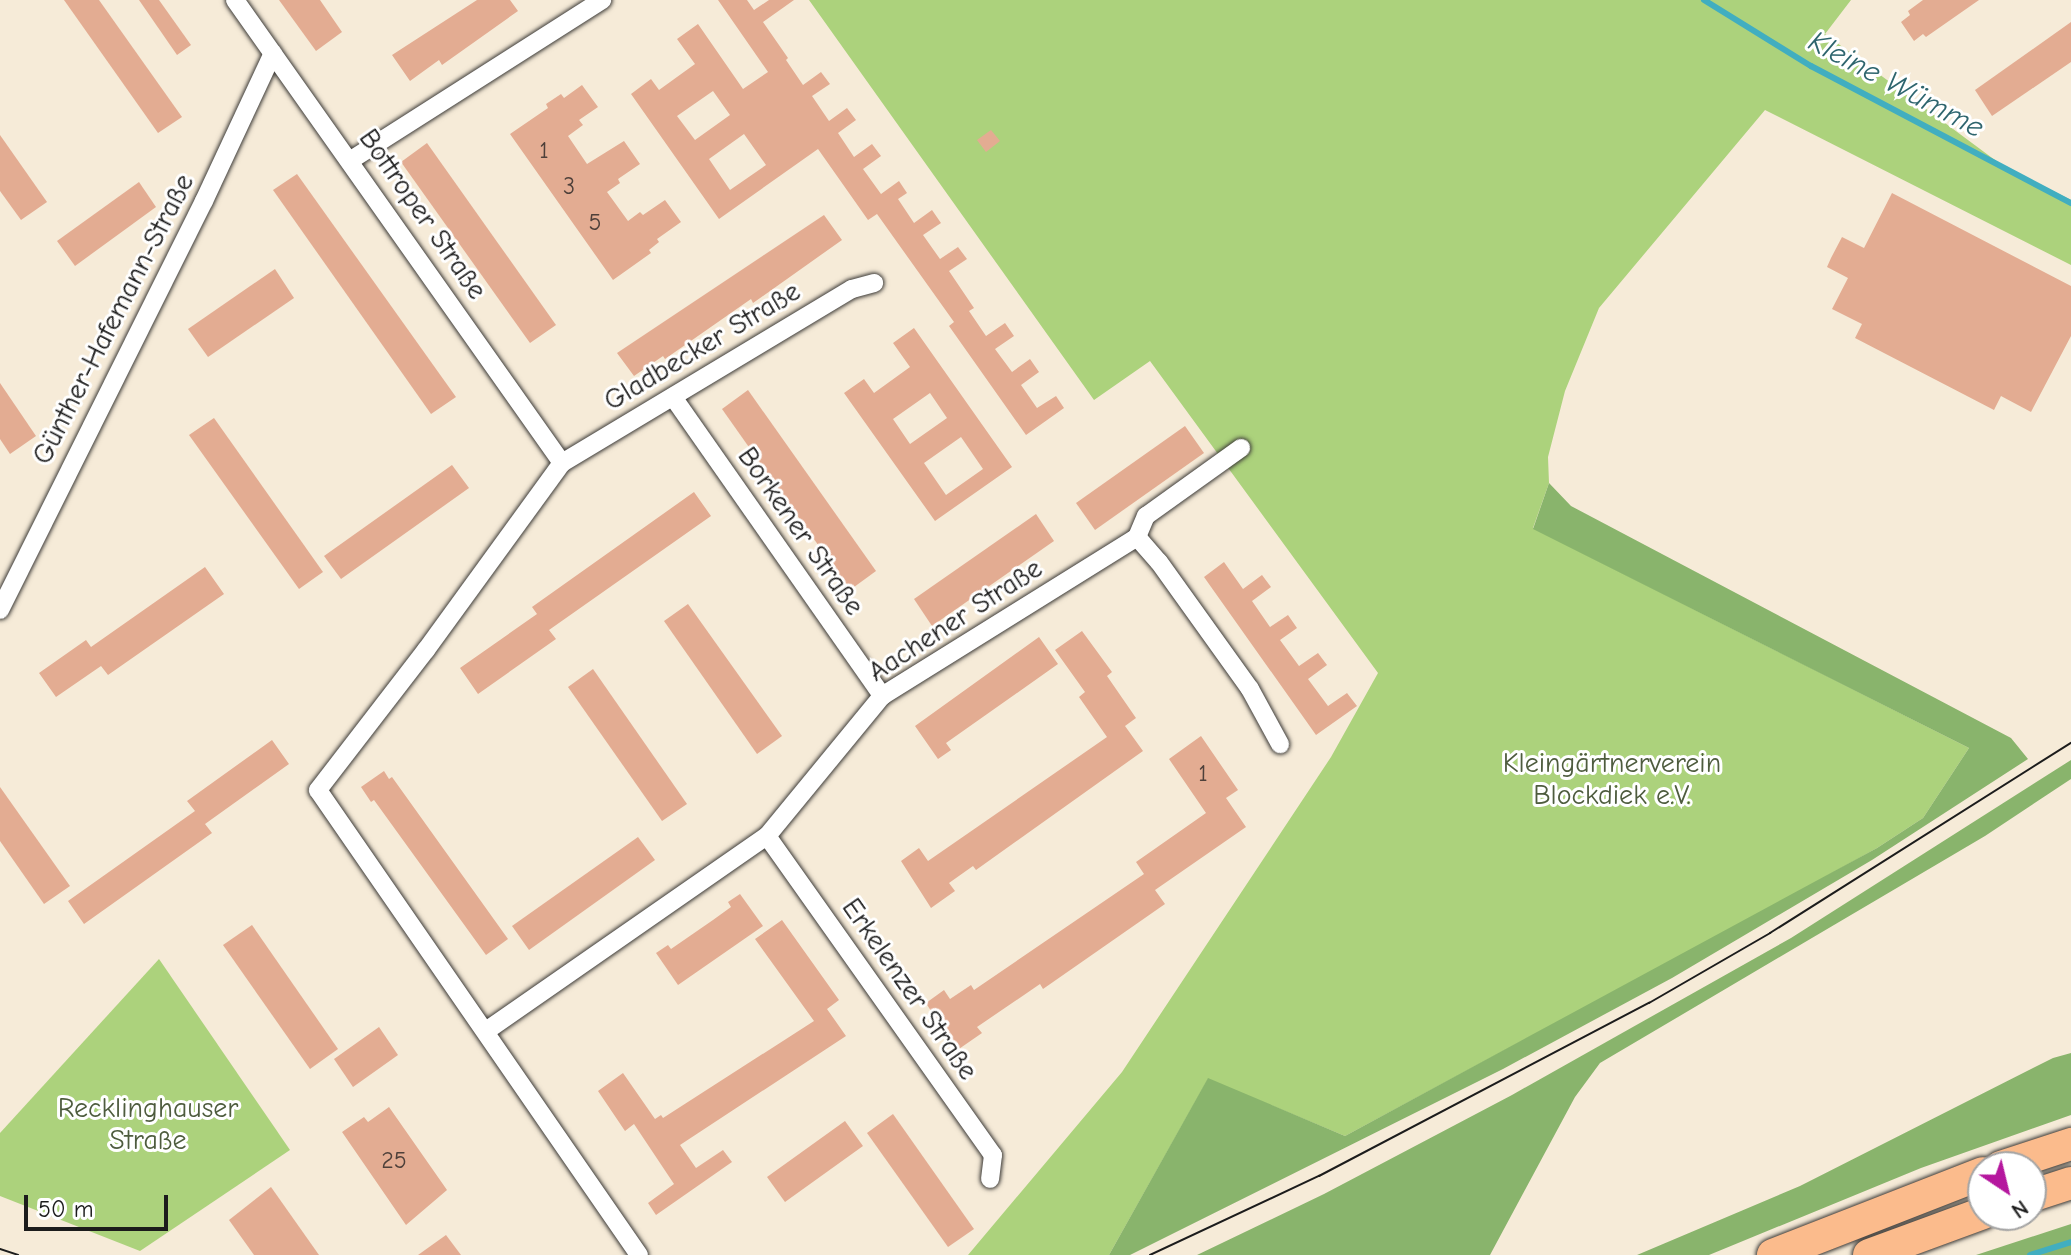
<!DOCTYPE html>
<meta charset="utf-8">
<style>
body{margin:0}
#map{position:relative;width:2071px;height:1255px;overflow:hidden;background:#f6ebd8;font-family:"Comic Neue",sans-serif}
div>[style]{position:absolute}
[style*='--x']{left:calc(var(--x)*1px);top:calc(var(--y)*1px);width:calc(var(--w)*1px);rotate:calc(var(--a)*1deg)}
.green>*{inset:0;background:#acd27c}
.forest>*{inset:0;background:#89b46c}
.stream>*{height:6px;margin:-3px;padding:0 3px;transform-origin:3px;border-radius:3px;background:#41aec0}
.building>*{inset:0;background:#e3ac92}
.roads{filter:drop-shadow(0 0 2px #3d3b38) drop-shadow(0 0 2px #3d3b38)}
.minor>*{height:18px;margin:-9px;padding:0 9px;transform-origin:9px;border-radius:9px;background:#fff}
.motorway>*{height:32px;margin:-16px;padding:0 16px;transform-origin:16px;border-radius:16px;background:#fbbb8c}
.tram>*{height:2px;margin:-1px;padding:0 1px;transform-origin:1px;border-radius:1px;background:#1c1c1c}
span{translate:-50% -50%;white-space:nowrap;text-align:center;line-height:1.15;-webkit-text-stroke:6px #fff;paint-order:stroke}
.number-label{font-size:24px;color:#4e403a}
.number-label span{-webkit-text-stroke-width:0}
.street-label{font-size:28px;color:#1c1c1c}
.park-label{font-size:28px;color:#4e5c3e}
.water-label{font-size:30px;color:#2e656e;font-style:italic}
.north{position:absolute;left:1967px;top:1151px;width:80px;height:80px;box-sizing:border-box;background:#fff;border:2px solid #a4a4a4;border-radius:50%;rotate:145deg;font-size:22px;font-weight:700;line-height:32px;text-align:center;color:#1c1c1c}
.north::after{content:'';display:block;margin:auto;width:28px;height:36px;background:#b5179e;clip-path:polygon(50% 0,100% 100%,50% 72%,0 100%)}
.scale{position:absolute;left:24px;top:1195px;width:144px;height:36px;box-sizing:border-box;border:4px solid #1c1c1c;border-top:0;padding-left:10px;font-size:24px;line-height:28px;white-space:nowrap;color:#1c1c1c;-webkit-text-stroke:6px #fff;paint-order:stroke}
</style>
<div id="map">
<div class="green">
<div style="clip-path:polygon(809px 0,1851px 0,1825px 34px,2003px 166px,2071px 200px,2071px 265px,1765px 110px,1599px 308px,1565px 391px,1548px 457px,1549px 483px,1533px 528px,1969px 748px,1923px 818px,1877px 848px,1749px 919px,1345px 1136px,1208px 1079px,1109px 1255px,968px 1255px,1122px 1072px,1331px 757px,1378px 673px,1150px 361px,1094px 400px)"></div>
<div style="clip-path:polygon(159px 959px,290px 1150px,140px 1251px,0 1196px,0 1133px)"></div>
</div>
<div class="forest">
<div style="clip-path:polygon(1549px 483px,1571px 506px,2011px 738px,2028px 759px,1872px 860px,1672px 978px,1503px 1069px,1130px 1255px,1109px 1255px,1208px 1078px,1345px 1136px,1877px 848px,1923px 818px,1969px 748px,1533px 529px)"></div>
<div style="clip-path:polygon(2071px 760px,2071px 779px,1985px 836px,1600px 1063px,1575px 1097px,1490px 1255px,1197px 1255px,1324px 1194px,1512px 1095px,1791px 938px)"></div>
<div style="clip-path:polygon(2071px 1053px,2071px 1115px,1921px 1168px,1709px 1255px,1637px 1255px,1800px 1186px,2053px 1058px)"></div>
<div style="clip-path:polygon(2071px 1224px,2071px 1255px,1976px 1255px)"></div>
</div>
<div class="stream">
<div style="--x:1704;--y:0;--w:126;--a:31.7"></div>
<div style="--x:1811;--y:66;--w:294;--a:27.8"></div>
<div style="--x:2030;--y:1255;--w:43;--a:-17.6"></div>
</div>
<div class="building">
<div style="clip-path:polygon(64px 0,99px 0,182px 117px,158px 133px)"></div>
<div style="clip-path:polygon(139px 0,159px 0,191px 45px,177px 55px)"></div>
<div style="clip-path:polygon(279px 0,320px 0,342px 32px,316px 51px)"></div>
<div style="clip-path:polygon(477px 0,510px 0,518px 11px,442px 65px,439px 60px,410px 81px,392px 55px)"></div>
<div style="clip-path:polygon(evenodd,718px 0,747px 0,754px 10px,769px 0,794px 0,763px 22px,788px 58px,786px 60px,803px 85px,821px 72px,830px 84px,812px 96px,829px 121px,847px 108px,856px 120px,838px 133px,854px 157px,872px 144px,881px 156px,863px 169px,881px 194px,899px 181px,907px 193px,898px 199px,914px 223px,932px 210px,941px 223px,923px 235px,940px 259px,958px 247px,967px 259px,949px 271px,974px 308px,969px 311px,986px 336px,1005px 323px,1014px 336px,995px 349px,1012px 372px,1030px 359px,1039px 372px,1021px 385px,1037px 408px,1056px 396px,1064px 408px,1026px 435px,949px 326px,954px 322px,877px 214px,868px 220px,818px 149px,719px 219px,631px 94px,651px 79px,659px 90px,695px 64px,677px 39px,698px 24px,743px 89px,768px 72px,718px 0,713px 91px,730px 115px,695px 140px,677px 116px,713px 91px,718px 0,744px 134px,766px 165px,730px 190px,709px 159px,744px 134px)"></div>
<div style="clip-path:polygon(1923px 0,1979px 0,1926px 37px,1923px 34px,1914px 41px,1901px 22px,1910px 15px,1908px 11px)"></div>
<div style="clip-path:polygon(2071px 22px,2071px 62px,1992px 116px,1975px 90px)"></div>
<div style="clip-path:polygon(582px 85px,598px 107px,579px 120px,583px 125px,568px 136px,587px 164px,624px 141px,640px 164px,618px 179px,620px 183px,607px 192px,628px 221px,640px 212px,643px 215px,665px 200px,681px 222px,657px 239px,659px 242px,649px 250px,651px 253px,613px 280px,510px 134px,548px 108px,546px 104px,561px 94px,564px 98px)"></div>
<div style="clip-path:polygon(991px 130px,1000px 141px,986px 152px,977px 140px)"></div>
<div style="clip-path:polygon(0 135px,47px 202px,21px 220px,0 191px)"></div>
<div style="clip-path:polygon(427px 143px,556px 325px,530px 343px,401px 162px)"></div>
<div style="clip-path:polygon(297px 174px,456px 397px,431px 414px,273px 190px)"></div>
<div style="clip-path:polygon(139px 182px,156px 207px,75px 266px,57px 241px)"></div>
<div style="clip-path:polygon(1892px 193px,2071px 286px,2071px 336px,2031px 412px,2001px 396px,1994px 410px,1855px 338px,1862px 324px,1832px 309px,1848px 278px,1827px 267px,1831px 258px,1842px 237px,1864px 248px)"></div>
<div style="clip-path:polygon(824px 215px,842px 240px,753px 303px,751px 299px,665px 359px,663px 356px,634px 376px,617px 353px)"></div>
<div style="clip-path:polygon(275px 269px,294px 298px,208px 357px,188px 329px)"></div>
<div style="clip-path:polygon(evenodd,914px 328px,1012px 467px,935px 521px,844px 393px,864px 379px,874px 393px,910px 367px,893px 343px,914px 328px,930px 393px,947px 418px,910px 444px,893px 419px,930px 393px,914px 328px,961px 437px,983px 469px,946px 495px,924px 463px,961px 437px)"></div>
<div style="clip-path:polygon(0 383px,36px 436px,10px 454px,0 439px)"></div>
<div style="clip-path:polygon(748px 390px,876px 571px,850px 590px,722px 409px)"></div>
<div style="clip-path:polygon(214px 418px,323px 572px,299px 589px,189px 435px)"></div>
<div style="clip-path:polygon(1185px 426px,1204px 453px,1095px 530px,1076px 503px)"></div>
<div style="clip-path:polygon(452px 465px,469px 488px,341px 579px,324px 556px)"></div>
<div style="clip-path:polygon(694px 492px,711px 516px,549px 630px,556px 639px,478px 694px,460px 668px,537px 614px,532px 607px)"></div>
<div style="clip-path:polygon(1036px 514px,1054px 541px,932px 626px,914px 599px)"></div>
<div style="clip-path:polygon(1224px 562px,1243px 589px,1262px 575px,1271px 587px,1252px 601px,1270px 627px,1288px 615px,1297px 628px,1280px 640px,1299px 666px,1318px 653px,1327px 665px,1308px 679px,1328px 706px,1347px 693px,1357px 706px,1316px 735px,1204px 577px)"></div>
<div style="clip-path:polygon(205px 567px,224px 594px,108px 675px,101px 666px,56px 697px,39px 673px,86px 640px,91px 647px)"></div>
<div style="clip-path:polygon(688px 604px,782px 736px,757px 754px,664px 621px)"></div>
<div style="clip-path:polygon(1082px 631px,1112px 672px,1107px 676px,1136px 718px,1125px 726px,1143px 751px,976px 870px,973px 866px,949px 883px,955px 891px,931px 908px,901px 861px,919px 848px,928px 861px,1107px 737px,1079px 697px,1085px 692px,1055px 650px)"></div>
<div style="clip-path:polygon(1039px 637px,1058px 664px,946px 743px,951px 750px,938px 759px,915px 726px)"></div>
<div style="clip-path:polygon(593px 669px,687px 804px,662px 821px,568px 687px)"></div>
<div style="clip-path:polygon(1201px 736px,1238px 790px,1226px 798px,1246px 827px,1155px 890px,1165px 904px,1043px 989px,1040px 984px,977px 1027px,982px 1033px,956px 1051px,926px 1003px,944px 990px,950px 999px,971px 985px,974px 990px,1144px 874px,1136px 862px,1206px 813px,1169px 759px)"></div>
<div style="clip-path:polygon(272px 740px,289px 764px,205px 824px,212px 833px,84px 924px,68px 901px,195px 811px,187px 801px)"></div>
<div style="clip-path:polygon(384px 771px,389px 779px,392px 777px,508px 939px,486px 955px,374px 800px,371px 802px,361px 787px)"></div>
<div style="clip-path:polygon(0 787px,70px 886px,44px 904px,0 841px)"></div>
<div style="clip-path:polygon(638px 837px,655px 860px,529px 950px,512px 926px)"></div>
<div style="clip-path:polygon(740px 894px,763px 926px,678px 985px,656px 953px,668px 945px,671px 949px,713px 920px,731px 907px,728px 902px)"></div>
<div style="clip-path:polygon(782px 920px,839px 1000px,827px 1009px,846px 1036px,680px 1145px,696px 1168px,723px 1150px,732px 1162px,656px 1215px,648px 1203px,674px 1184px,634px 1124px,625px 1131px,598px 1091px,623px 1073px,655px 1119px,661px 1115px,663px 1118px,814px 1021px,755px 939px)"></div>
<div style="clip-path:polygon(252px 925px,338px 1049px,310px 1069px,223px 945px)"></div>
<div style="clip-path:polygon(379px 1027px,398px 1055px,353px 1087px,334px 1059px)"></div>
<div style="clip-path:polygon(389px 1107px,447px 1190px,406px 1225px,342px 1132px,364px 1117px,368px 1122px)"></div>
<div style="clip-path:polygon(893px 1114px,974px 1229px,948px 1247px,867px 1133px)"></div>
<div style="clip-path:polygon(845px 1121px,863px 1146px,785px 1202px,767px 1177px)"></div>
<div style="clip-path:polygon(271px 1187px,319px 1255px,254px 1255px,229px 1220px)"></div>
<div style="clip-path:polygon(446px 1235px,461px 1255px,418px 1255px)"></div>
</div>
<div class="roads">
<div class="minor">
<div style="--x:235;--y:0;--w:567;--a:54.77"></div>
<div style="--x:351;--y:160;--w:298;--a:-32.5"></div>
<div style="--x:673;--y:397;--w:365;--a:55"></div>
<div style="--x:1137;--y:537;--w:33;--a:49"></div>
<div style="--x:1159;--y:562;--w:156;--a:54.4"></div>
<div style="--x:1250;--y:689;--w:63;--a:61.4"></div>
<div style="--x:0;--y:610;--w:457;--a:-63.5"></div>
<div style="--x:204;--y:201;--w:163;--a:-65"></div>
<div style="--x:767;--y:836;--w:391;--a:54.7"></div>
<div style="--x:993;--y:1155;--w:24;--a:97"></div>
<div style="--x:486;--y:1031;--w:342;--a:-34.8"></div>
<div style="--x:767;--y:836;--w:181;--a:-50.6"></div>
<div style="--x:882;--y:696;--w:301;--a:-31.9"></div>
<div style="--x:1137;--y:537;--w:23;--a:-67"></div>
<div style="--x:1146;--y:516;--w:117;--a:-35.6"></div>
<div style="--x:639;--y:1255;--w:565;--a:-124.62"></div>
<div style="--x:318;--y:790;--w:177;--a:-52.4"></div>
<div style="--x:426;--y:650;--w:231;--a:-54"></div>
<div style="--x:562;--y:463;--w:338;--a:-31"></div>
<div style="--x:852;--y:289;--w:23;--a:-15"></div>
</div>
<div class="motorway">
<div style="--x:2001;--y:1167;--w:74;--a:-18.2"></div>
<div style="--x:2031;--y:1196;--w:42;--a:-18"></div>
<div style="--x:1773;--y:1255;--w:225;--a:-21.3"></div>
<div style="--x:1869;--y:1255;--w:121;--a:-20.2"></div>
</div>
</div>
<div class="tram">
<div style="--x:0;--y:1249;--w:19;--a:18"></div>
<div style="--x:1150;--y:1255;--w:187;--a:-25.1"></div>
<div style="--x:1319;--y:1176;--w:373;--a:-27.7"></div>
<div style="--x:1649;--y:1003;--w:140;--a:-30"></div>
<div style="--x:1770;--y:933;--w:356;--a:-32.3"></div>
</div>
<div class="number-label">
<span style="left:544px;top:151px">1</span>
<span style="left:569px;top:187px">3</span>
<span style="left:595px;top:223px">5</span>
<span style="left:1203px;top:774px">1</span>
<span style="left:394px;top:1161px">25</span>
</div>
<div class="street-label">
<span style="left:423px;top:214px;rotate:55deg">Bottroper Straße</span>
<span style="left:113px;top:319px;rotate:-63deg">Günther-Hafemann-Straße</span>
<span style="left:702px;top:346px;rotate:-31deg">Gladbecker Straße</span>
<span style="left:801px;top:531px;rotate:55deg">Borkener Straße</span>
<span style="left:955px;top:620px;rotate:-33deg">Aachener Straße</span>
<span style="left:910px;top:989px;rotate:55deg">Erkelenzer Straße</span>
</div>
<div class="park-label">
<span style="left:1612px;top:779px">Kleingärtnerverein<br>Blockdiek e.V.</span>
<span style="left:148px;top:1124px">Recklinghauser<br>Straße</span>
</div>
<div class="water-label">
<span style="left:1896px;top:85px;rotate:28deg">Kleine Wümme</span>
</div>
<div class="north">N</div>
<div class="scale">50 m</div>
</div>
